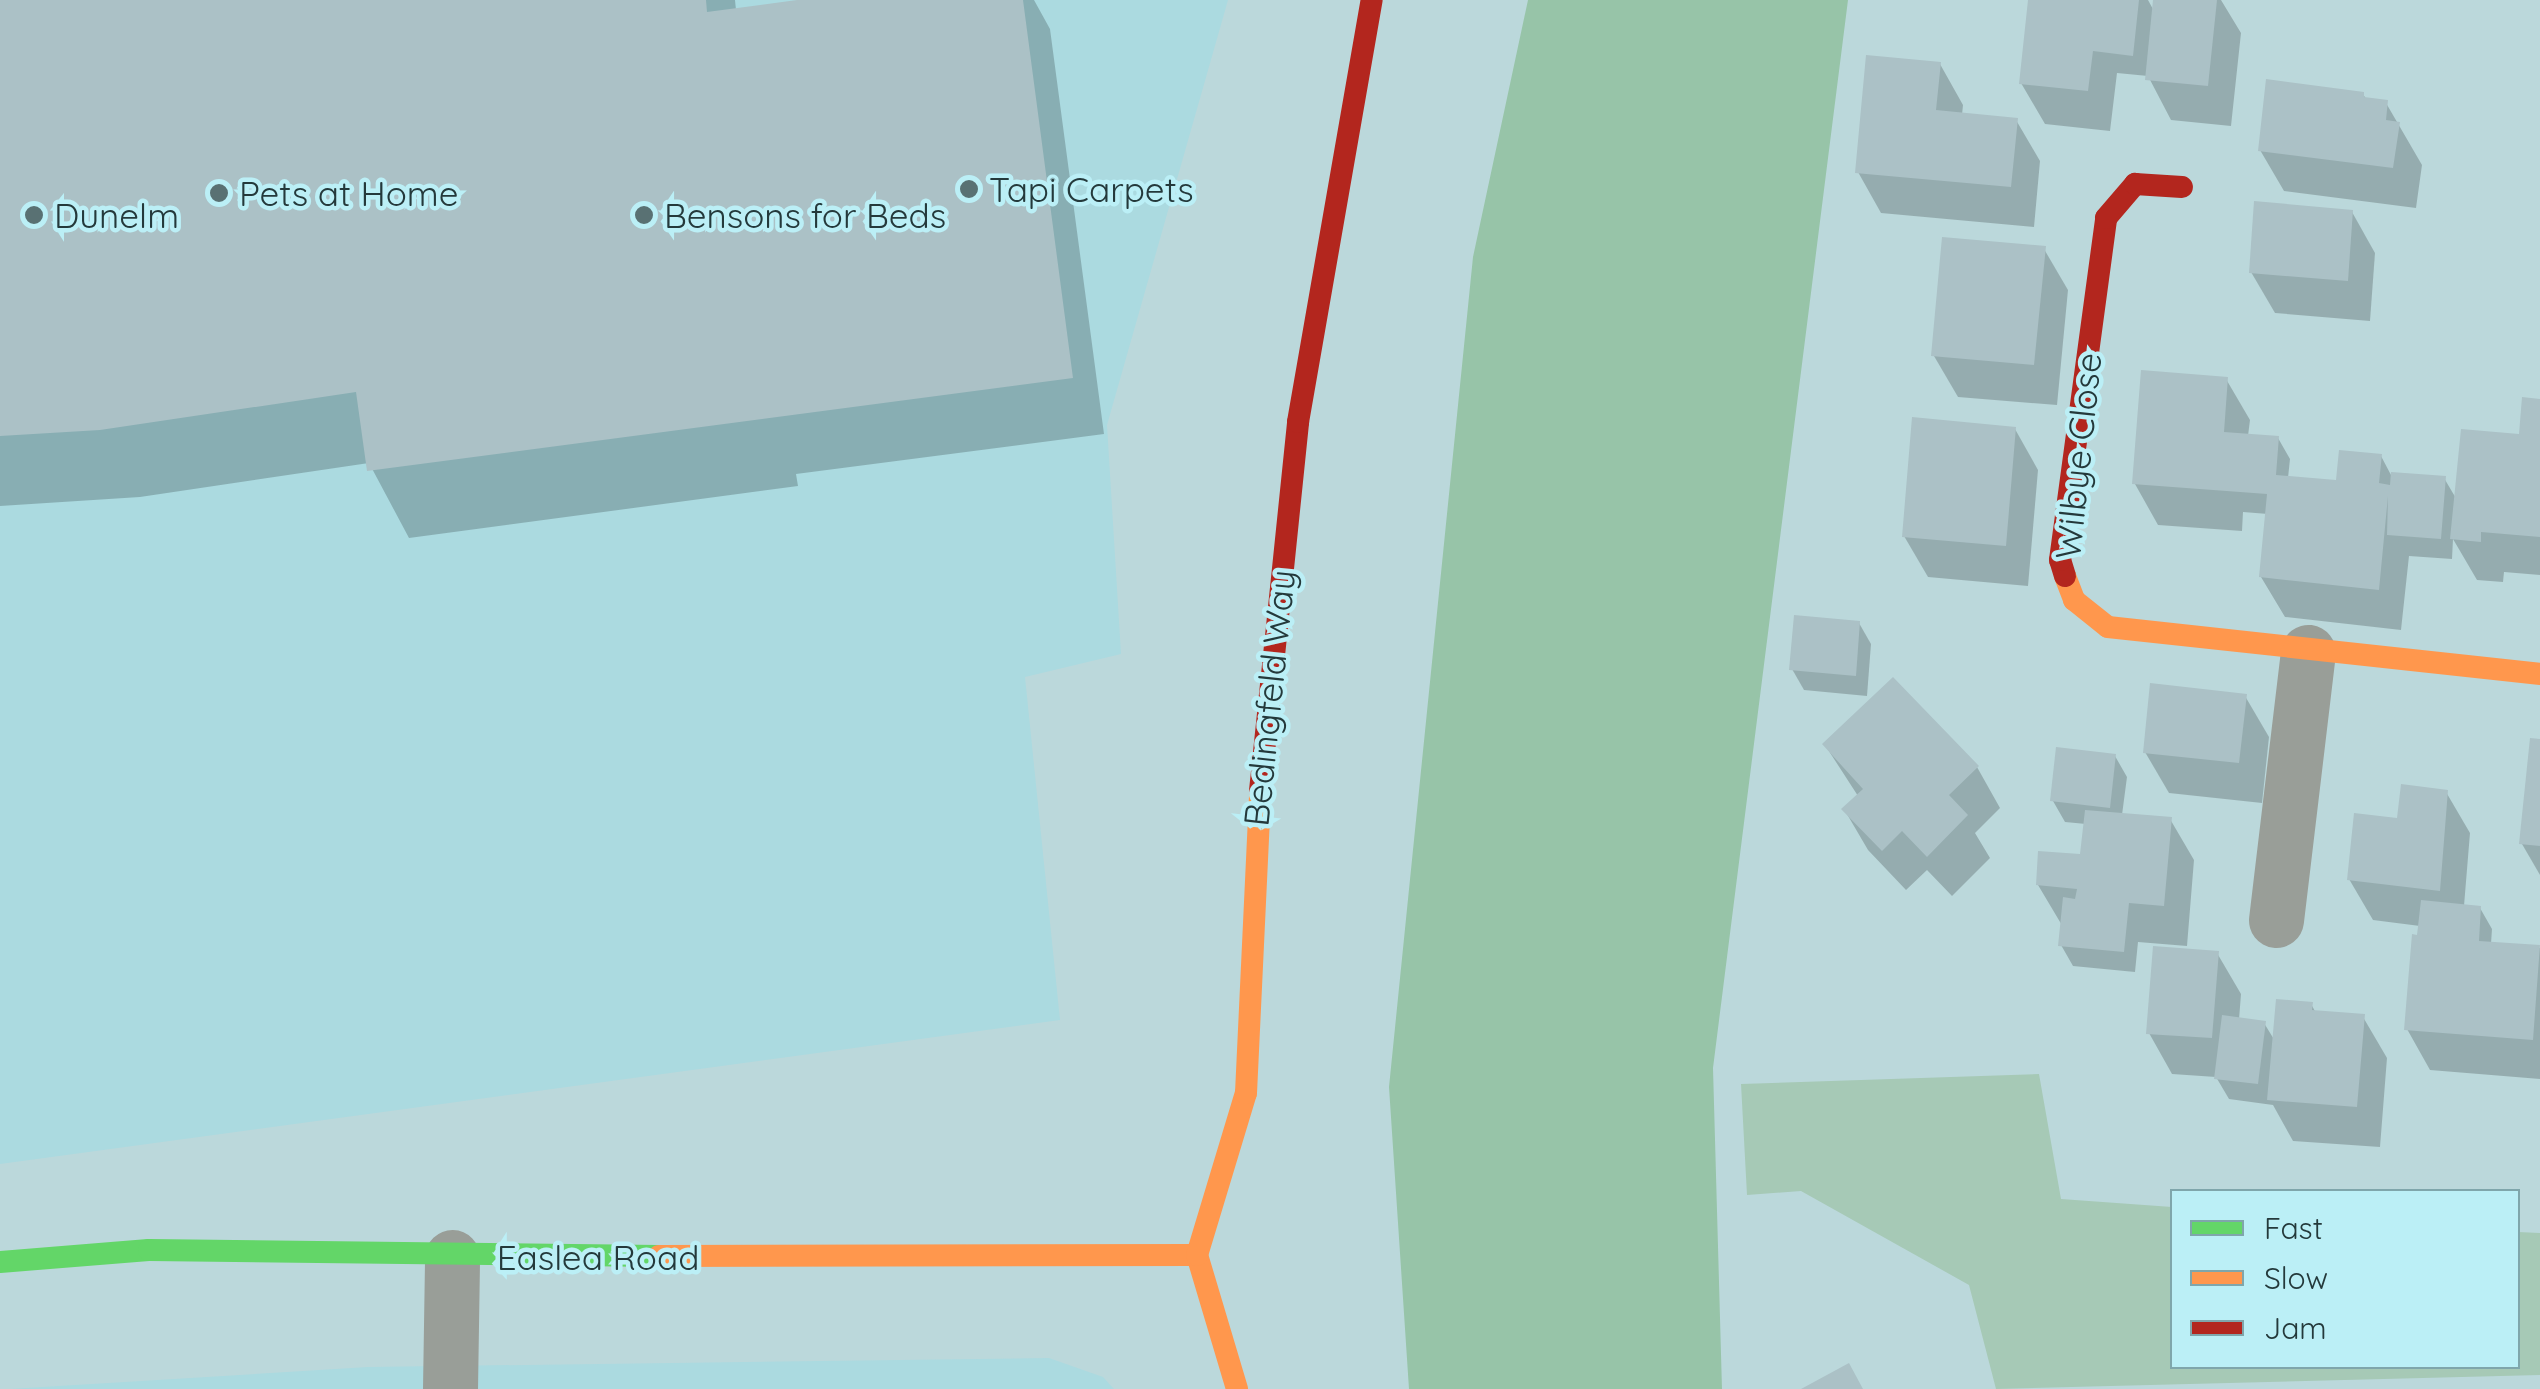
<!DOCTYPE html>
<style>
body{margin:0}
#map{position:relative;width:2540px;height:1389px;overflow:hidden;background:#bbd8db;font-family:Quicksand,sans-serif}
div>[style]{position:absolute}
[style*='--x']{left:calc(var(--x)*1px);top:calc(var(--y)*1px);width:calc(var(--w)*1px);rotate:calc(var(--a)*1deg)}
.built>*{inset:0;background:#abdae0}
.green>*{inset:0;background:#a6c9b6}
.forest>*{inset:0;background:#97c4a8}
.shadow>*{inset:0;background:#0003}
.building>*{inset:0;background:#abc1c6}
.street>*{height:55px;margin:-27.5px;padding:0 27.5px;transform-origin:27.5px;border-radius:27.5px;background:#999e98}
.fast>*{height:22px;margin:-11px;padding:0 11px;transform-origin:11px;border-radius:11px;background:#63d668}
.slow>*{height:22px;margin:-11px;padding:0 11px;transform-origin:11px;border-radius:11px;background:#ff974d}
.jam>*{height:22px;margin:-11px;padding:0 11px;transform-origin:11px;border-radius:11px;background:#b3261e}
.dots>*{width:28px;height:28px;translate:-50% -50%;box-sizing:border-box;border:5px solid #bbeff6;border-radius:50%}
span{translate:-50% -50%;white-space:nowrap;text-align:center;line-height:1.15;-webkit-text-stroke:9px #bbeff6;paint-order:stroke}
.poi-label{font-size:35px;color:#24393b}
.left{translate:0 -50%;text-align:left}
.street-label{font-size:35px;color:#24393b}
.legend{position:absolute;left:2170px;top:1189px;width:350px;height:180px;box-sizing:border-box;background:#bbeff6;border:2px solid #7fa6ab;margin:0;padding:12px 18px;list-style:none;font-size:30px;color:#24393b}
.legend li{display:flex;align-items:center;gap:20px;height:50px}
.legend b{width:50px;border:2px solid #7fa6ab}
</style>
<div id="map">
<div class="built">
<div style="clip-path:polygon(0 0,1228px 0,1107px 425px,1121px 654px,1025px 677px,1060px 1020px,0 1164px)"></div>
<div style="clip-path:polygon(1049px 1358px,1103px 1377px,1114px 1389px,10px 1389px,368px 1367px)"></div>
</div>
<div class="green">
<div style="clip-path:polygon(2039px 1074px,2061px 1199px,2172px 1207px,2172px 1366px,2518px 1366px,2518px 1232px,2540px 1233px,2540px 1375px,1996px 1389px,1969px 1285px,1801px 1191px,1747px 1195px,1741px 1084px)"></div>
</div>
<div class="forest">
<div style="clip-path:polygon(1528px 0,1848px 0,1713px 1068px,1722px 1389px,1409px 1389px,1389px 1087px,1473px 257px)"></div>
</div>
<div class="shadow">
<div style="clip-path:polygon(0 0,735px 0,736px 10px,813px 0,1034px 0,1050px 29px,1104px 434px,796px 474px,798px 486px,409px 538px,369px 463px,140px 497px,0 506px)"></div>
<div style="clip-path:polygon(2030px 0,2148px 0,2154px 11px,2155px 0,2221px 0,2241px 33px,2231px 126px,2171px 120px,2148px 76px,2117px 73px,2110px 131px,2045px 124px,2021px 83px)"></div>
<div style="clip-path:polygon(1940px 64px,1963px 105px,1962px 115px,2016px 120px,2040px 161px,2034px 227px,1881px 213px,1858px 172px)"></div>
<div style="clip-path:polygon(2363px 94px,2366px 99px,2386px 103px,2422px 165px,2416px 208px,2284px 191px,2260px 150px)"></div>
<div style="clip-path:polygon(2352px 212px,2375px 253px,2370px 321px,2275px 313px,2251px 272px)"></div>
<div style="clip-path:polygon(2044px 249px,2068px 290px,2057px 405px,1958px 397px,1934px 356px)"></div>
<div style="clip-path:polygon(2226px 379px,2250px 420px,2248px 436px,2278px 438px,2290px 459px,2288px 478px,2338px 483px,2381px 456px,2391px 475px,2444px 478px,2457px 500px,2521px 437px,2540px 402px,2540px 575px,2504px 572px,2503px 582px,2477px 580px,2453px 539px,2452px 559px,2409px 556px,2401px 630px,2285px 617px,2261px 577px,2268px 514px,2243px 512px,2242px 531px,2158px 525px,2135px 484px)"></div>
<div style="clip-path:polygon(2015px 429px,2038px 470px,2028px 586px,1928px 577px,1904px 536px)"></div>
<div style="clip-path:polygon(1859px 623px,1871px 644px,1867px 696px,1804px 690px,1792px 669px)"></div>
<div style="clip-path:polygon(2245px 696px,2269px 737px,2262px 803px,2169px 793px,2145px 752px)"></div>
<div style="clip-path:polygon(2540px 742px,2540px 875px,2522px 844px)"></div>
<div style="clip-path:polygon(1825px 745px,1977px 767px,2000px 808px,1975px 833px,1990px 858px,1952px 896px,1927px 870px,1906px 890px,1868px 850px,1844px 809px,1858px 796px)"></div>
<div style="clip-path:polygon(2115px 756px,2127px 777px,2122px 815px,2170px 819px,2194px 860px,2187px 946px,2138px 942px,2135px 972px,2073px 966px,2061px 945px,2063px 927px,2038px 885px,2083px 857px,2086px 824px,2065px 822px,2053px 801px)"></div>
<div style="clip-path:polygon(2446px 792px,2470px 833px,2464px 906px,2480px 908px,2492px 929px,2491px 944px,2540px 948px,2540px 1079px,2430px 1070px,2407px 1029px,2420px 926px,2373px 920px,2349px 879px,2399px 821px)"></div>
<div style="clip-path:polygon(2217px 953px,2241px 994px,2239px 1020px,2264px 1023px,2275px 1041px,2311px 1004px,2316px 1013px,2363px 1017px,2387px 1058px,2380px 1147px,2293px 1141px,2273px 1105px,2229px 1099px,2216px 1077px,2172px 1074px,2149px 1033px)"></div>
</div>
<div class="building">
<div style="clip-path:polygon(0 0,706px 0,707px 12px,797px 0,1023px 0,1073px 378px,367px 471px,356px 392px,100px 430px,0 436px)"></div>
<div style="clip-path:polygon(2028px 0,2139px 0,2133px 56px,2093px 51px,2088px 91px,2019px 84px)"></div>
<div style="clip-path:polygon(2153px 0,2217px 0,2208px 86px,2145px 80px)"></div>
<div style="clip-path:polygon(1866px 55px,1941px 62px,1936px 110px,2018px 118px,2011px 187px,1855px 173px)"></div>
<div style="clip-path:polygon(2266px 79px,2364px 92px,2364px 97px,2388px 100px,2386px 120px,2400px 122px,2393px 168px,2258px 151px)"></div>
<div style="clip-path:polygon(2254px 201px,2353px 210px,2348px 281px,2249px 273px)"></div>
<div style="clip-path:polygon(1942px 237px,2046px 246px,2034px 365px,1931px 356px)"></div>
<div style="clip-path:polygon(2141px 370px,2228px 377px,2224px 432px,2279px 436px,2276px 475px,2336px 480px,2339px 450px,2382px 454px,2379px 483px,2390px 485px,2391px 472px,2446px 476px,2441px 539px,2387px 535px,2388px 496px,2379px 590px,2259px 577px,2267px 494px,2132px 484px)"></div>
<div style="clip-path:polygon(2522px 397px,2540px 399px,2540px 537px,2481px 532px,2481px 542px,2450px 539px,2461px 429px,2519px 434px)"></div>
<div style="clip-path:polygon(1912px 417px,2016px 427px,2006px 546px,1902px 537px)"></div>
<div style="clip-path:polygon(1794px 615px,1860px 621px,1856px 676px,1789px 670px)"></div>
<div style="clip-path:polygon(1893px 677px,1979px 766px,1949px 795px,1968px 815px,1927px 857px,1902px 831px,1882px 851px,1841px 809px,1863px 789px,1822px 744px)"></div>
<div style="clip-path:polygon(2150px 683px,2247px 694px,2239px 763px,2143px 753px)"></div>
<div style="clip-path:polygon(2530px 738px,2540px 739px,2540px 846px,2519px 844px)"></div>
<div style="clip-path:polygon(2056px 747px,2116px 754px,2110px 808px,2050px 801px)"></div>
<div style="clip-path:polygon(2401px 784px,2448px 790px,2440px 891px,2347px 880px,2354px 813px,2397px 818px)"></div>
<div style="clip-path:polygon(2085px 810px,2172px 817px,2164px 906px,2129px 903px,2124px 952px,2058px 946px,2063px 897px,2075px 899px,2077px 889px,2036px 885px,2038px 851px,2080px 854px)"></div>
<div style="clip-path:polygon(2421px 900px,2481px 906px,2479px 941px,2540px 945px,2533px 1040px,2404px 1030px,2412px 934px,2417px 935px)"></div>
<div style="clip-path:polygon(2153px 946px,2219px 951px,2212px 1038px,2146px 1034px)"></div>
<div style="clip-path:polygon(2276px 999px,2313px 1002px,2312px 1010px,2365px 1014px,2357px 1107px,2267px 1100px)"></div>
<div style="clip-path:polygon(2222px 1015px,2266px 1021px,2258px 1084px,2214px 1079px)"></div>
<div style="clip-path:polygon(1849px 1363px,1863px 1389px,1801px 1389px)"></div>
</div>
<div class="street">
<div style="--x:2276;--y:920;--w:270;--a:-83.2"></div>
<div style="--x:450;--y:1389;--w:132;--a:-89.1"></div>
</div>
<div class="fast">
<div style="--x:0;--y:1262;--w:149;--a:-4.6"></div>
<div style="--x:149;--y:1250;--w:510;--a:0.67"></div>
</div>
<div class="slow">
<div style="--x:2065;--y:576;--w:26;--a:69"></div>
<div style="--x:2074;--y:600;--w:43;--a:38.5"></div>
<div style="--x:2108;--y:627;--w:435;--a:6.2"></div>
<div style="--x:659;--y:1256;--w:538;--a:-0.11"></div>
<div style="--x:1237;--y:1389;--w:140;--a:-106.6"></div>
<div style="--x:1197;--y:1255;--w:169;--a:-73.2"></div>
<div style="--x:1246;--y:1093;--w:302;--a:-87.3"></div>
</div>
<div class="jam">
<div style="--x:2065;--y:576;--w:17;--a:-107"></div>
<div style="--x:2060;--y:560;--w:345;--a:-82.3"></div>
<div style="--x:2106;--y:218;--w:45;--a:-49.5"></div>
<div style="--x:2135;--y:184;--w:47;--a:3.7"></div>
<div style="--x:1260;--y:791;--w:371;--a:-84.1"></div>
<div style="--x:1298;--y:422;--w:428;--a:-80.1"></div>
</div>
<div class="dots">
<div style="left:969px;top:189px;background:#597173"></div>
<div style="left:219px;top:193px;background:#597173"></div>
<div style="left:34px;top:215px;background:#597173"></div>
<div style="left:644px;top:215px;background:#597173"></div>
</div>
<div class="poi-label">
<span class="left" style="left:989px;top:189px">Tapi Carpets</span>
<span class="left" style="left:239px;top:193px">Pets at Home</span>
<span class="left" style="left:54px;top:215px">Dunelm</span>
<span class="left" style="left:664px;top:215px">Bensons for Beds</span>
</div>
<div class="street-label">
<span style="left:2078px;top:456px;rotate:-84deg">Wilbye Close</span>
<span style="left:1269px;top:698px;rotate:-84deg">Bedingfeld Way</span>
<span style="left:598px;top:1257px">Easlea Road</span>
</div>
<ul class="legend">
<li><b style="height:12px;background:#63d668"></b>Fast</li>
<li><b style="height:12px;background:#ff974d"></b>Slow</li>
<li><b style="height:12px;background:#b3261e"></b>Jam</li>
</ul>
</div>
